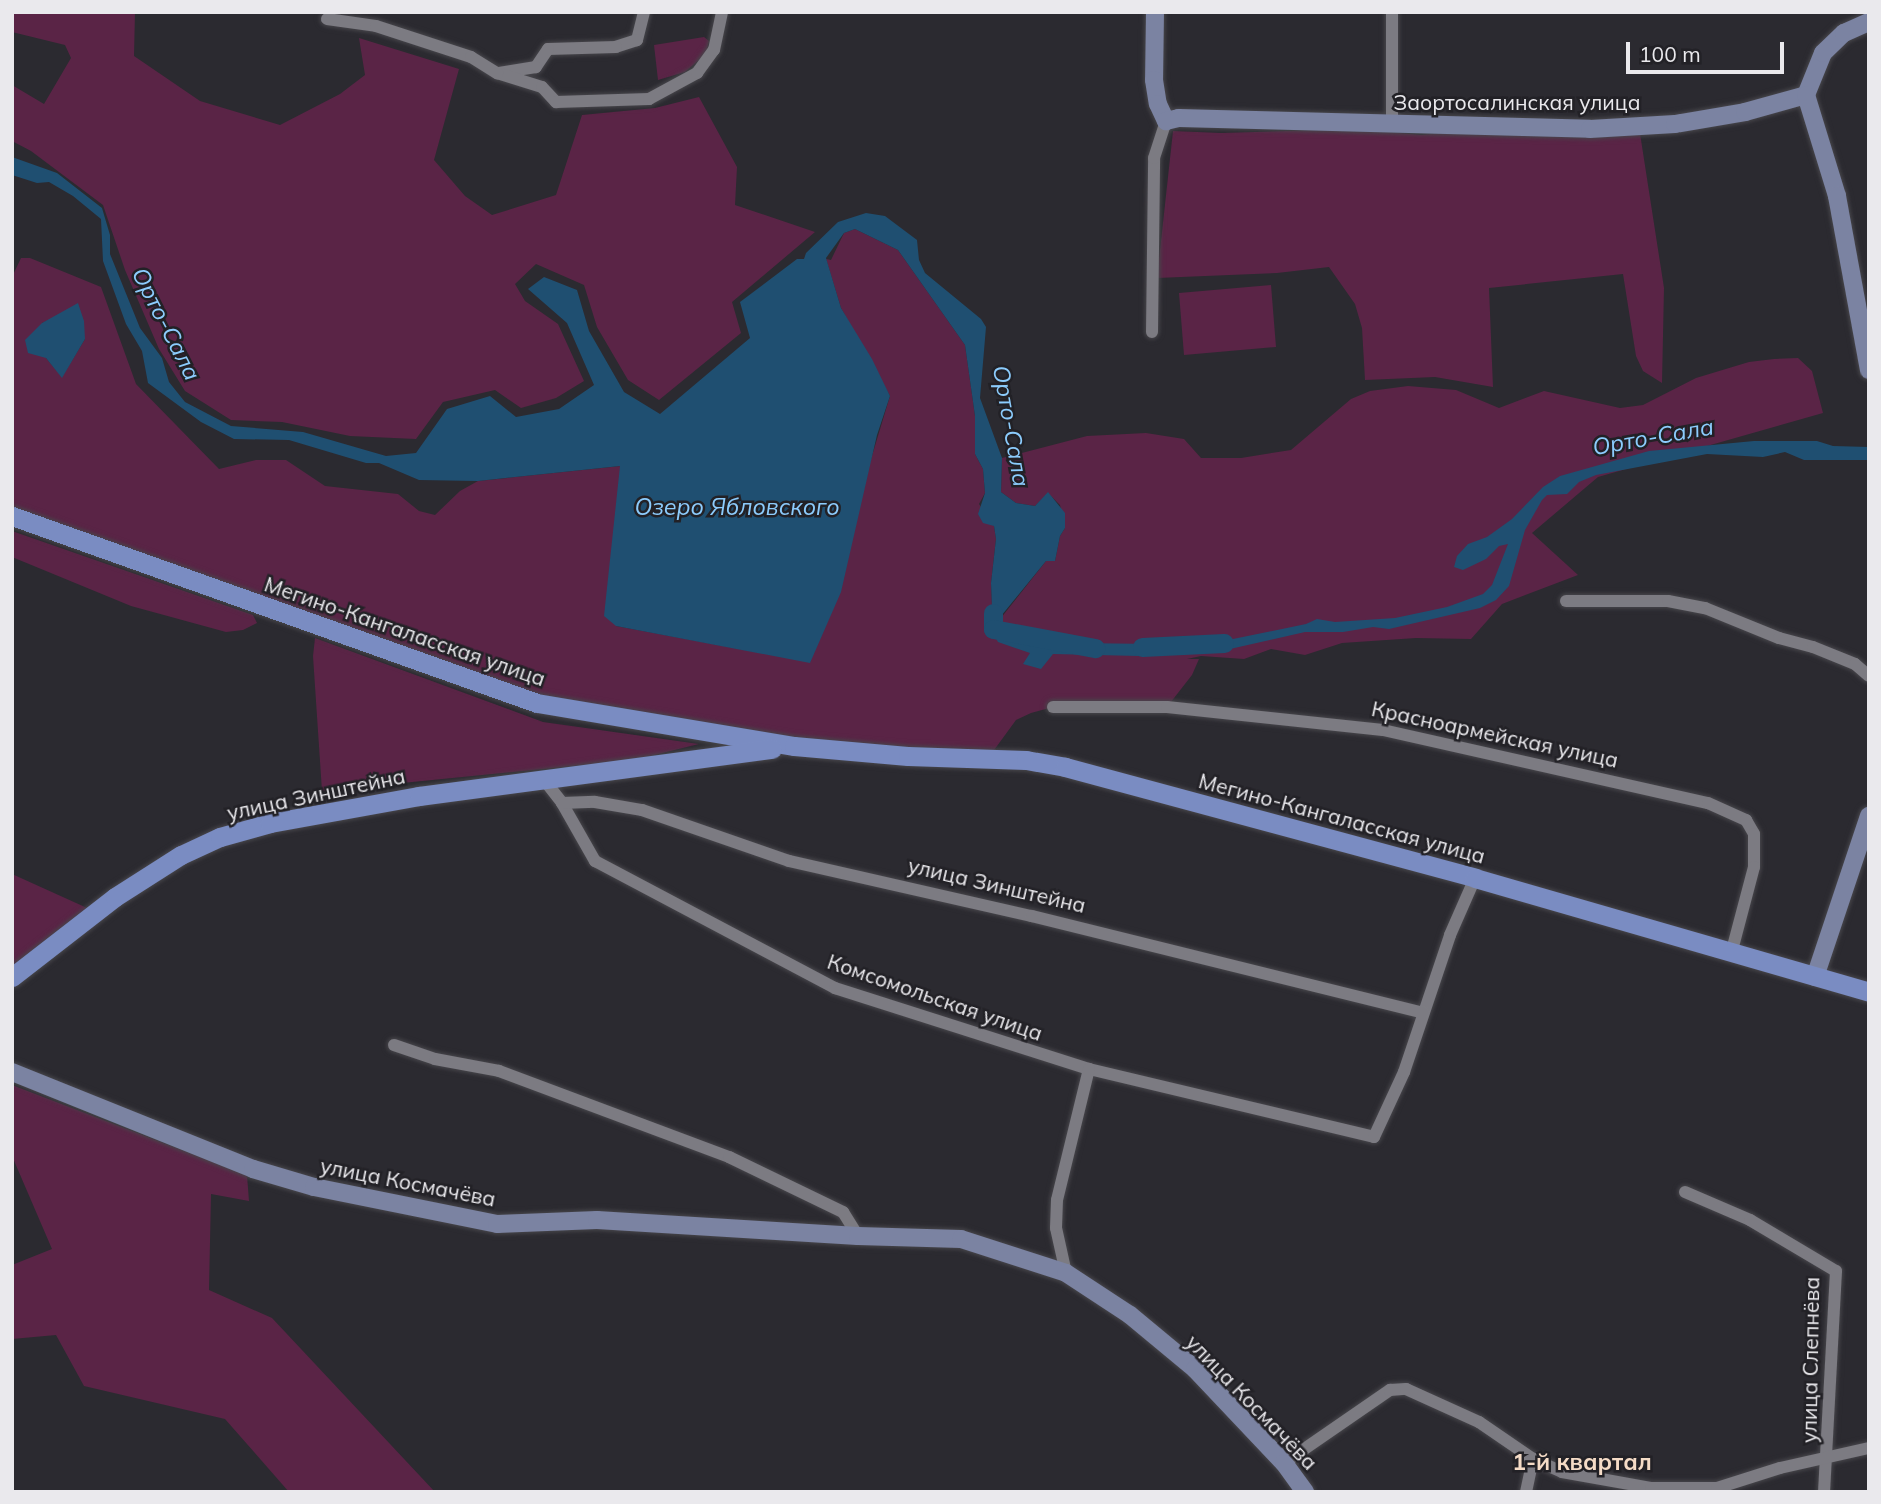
<!DOCTYPE html>
<meta charset="utf-8">
<style>
body{margin:0}
#map{position:relative;width:1881px;height:1504px;overflow:hidden;background:#2b2a30;font-family:Mulish,sans-serif}
div>[style]{position:absolute}
[style*='--x']{left:calc(var(--x)*1px);top:calc(var(--y)*1px);width:calc(var(--w)*1px);rotate:calc(var(--a)*1deg)}
.green>*{inset:0;background:#5a2446}
.water>*{inset:0;background:#1f4f71}
.river>*{height:19px;margin:-9.5px;padding:0 9.5px;transform-origin:9.5px;border-radius:9.5px;background:#1f4f71}
.roads{filter:drop-shadow(0 0 2px #47464b) drop-shadow(0 0 2px #47464b)}
.street>*{height:12px;margin:-6px;padding:0 6px;transform-origin:6px;border-radius:6px;background:#7c7b82}
.secondary>*{height:18px;margin:-9px;padding:0 9px;transform-origin:9px;border-radius:9px;background:#7b83a2}
.primary>*{height:19px;margin:-9.5px;padding:0 9.5px;transform-origin:9.5px;border-radius:9.5px;background:#7a8cc2}
span{translate:-50% -50%;white-space:nowrap;text-align:center;line-height:1.15;-webkit-text-stroke:5px #222126;paint-order:stroke}
.street-label{font-size:21px;color:#eae9ed}
.water-label{font-size:23px;color:#8cccfd;font-style:italic}
.neighbourhood-label{font-size:23px;color:#f5dcc7;font-weight:700}
.frame{position:absolute;inset:0;border:14px solid #eae9ed;pointer-events:none}
.scale{position:absolute;left:1626px;top:42px;width:158px;height:32px;box-sizing:border-box;border:4px solid #eae9ed;border-top:0;padding-left:9px;font-size:21px;line-height:24px;white-space:nowrap;color:#eae9ed;-webkit-text-stroke:5px #222126;paint-order:stroke}
</style>
<div id="map">
<div class="green">
<div style="clip-path:polygon(12px 12px,135px 12px,134px 56px,200px 101px,280px 125px,340px 94px,365px 75px,359px 38px,459px 69px,434px 160px,465px 196px,492px 215px,556px 195px,582px 115px,655px 108px,699px 97px,737px 167px,735px 205px,815px 232px,732px 302px,741px 333px,659px 400px,628px 380px,597px 327px,584px 285px,536px 264px,515px 284px,525px 301px,558px 324px,584px 381px,556px 398px,521px 408px,495px 390px,443px 402px,416px 439px,350px 436px,282px 422px,231px 420px,185px 391px,159px 349px,125px 270px,103px 205px,31px 151px,12px 141px,12px 85px,44px 104px,71px 58px,65px 45px,12px 32px)"></div>
<div style="clip-path:polygon(704px 37px,709px 41px,706px 54px,685px 72px,658px 80px,654px 45px)"></div>
<div style="clip-path:polygon(1487px 127px,1639px 127px,1664px 288px,1662px 383px,1643px 371px,1636px 356px,1623px 274px,1489px 288px,1493px 387px,1435px 377px,1365px 380px,1362px 328px,1355px 304px,1329px 267px,1277px 273px,1157px 278px,1173px 131px,1221px 133px,1353px 129px,1422px 135px)"></div>
<div style="clip-path:polygon(evenodd,855px 229px,898px 250px,965px 345px,975px 416px,975px 454px,983px 469px,985px 493px,979px 504px,994px 526px,996px 539px,991px 583px,993px 628px,1046px 561px,1055px 561px,1060px 536px,1065px 528px,1060px 505px,1048px 493px,1035px 506px,1016px 503px,1001px 492px,1002px 458px,1041px 448px,1087px 436px,1146px 433px,1184px 439px,1201px 458px,1241px 458px,1291px 450px,1351px 399px,1370px 391px,1408px 386px,1456px 390px,1499px 408px,1544px 391px,1620px 408px,1643px 405px,1696px 378px,1749px 362px,1774px 359px,1798px 358px,1812px 371px,1823px 413px,1598px 477px,1532px 533px,1578px 575px,1502px 604px,1471px 639px,1416px 638px,1342px 643px,1305px 655px,1271px 649px,1244px 659px,1201px 656px,1187px 659px,1199px 659px,1192px 675px,1167px 707px,1053px 707px,1031px 713px,1016px 720px,989px 757px,908px 756px,537px 703px,12px 516px,12px 277px,21px 258px,30px 258px,101px 287px,136px 384px,219px 469px,256px 460px,286px 460px,325px 486px,398px 494px,419px 511px,435px 515px,460px 491px,478px 481px,621px 466px,616px 626px,810px 662px,890px 396px,841px 308px,826px 259px,831px 260px,844px 233px,855px 229px,58px 316px,85px 339px,62px 377px,46px 358px,42px 323px,58px 316px)"></div>
<div style="clip-path:polygon(1271px 285px,1276px 347px,1184px 355px,1179px 293px)"></div>
<div style="clip-path:polygon(12px 531px,253px 615px,257px 623px,243px 630px,226px 632px,131px 606px,12px 557px)"></div>
<div style="clip-path:polygon(315px 638px,543px 722px,699px 744px,634px 760px,322px 791px,313px 656px)"></div>
<div style="clip-path:polygon(12px 874px,96px 912px,12px 977px)"></div>
<div style="clip-path:polygon(12px 1085px,247px 1175px,249px 1201px,211px 1194px,209px 1290px,272px 1318px,435px 1492px,289px 1492px,225px 1419px,84px 1386px,56px 1335px,12px 1339px,12px 1265px,52px 1249px,12px 1156px)"></div>
</div>
<div class="water">
<div style="clip-path:polygon(12px 157px,57px 173px,102px 208px,110px 235px,110px 254px,140px 328px,162px 358px,169px 382px,185px 402px,231px 426px,303px 432px,386px 456px,416px 453px,447px 409px,490px 396px,516px 417px,559px 409px,594px 385px,567px 323px,528px 289px,544px 277px,577px 290px,589px 331px,624px 392px,660px 414px,750px 338px,740px 302px,797px 259px,804px 259px,806px 253px,838px 222px,866px 213px,885px 216px,917px 240px,919px 260px,925px 273px,981px 319px,986px 327px,980px 398px,1002px 458px,1001px 492px,1016px 503px,1035px 506px,1048px 492px,1065px 513px,1065px 528px,1060px 536px,1055px 561px,1046px 561px,997px 621px,1004px 637px,1025px 644px,1058px 648px,1075px 643px,1155px 644px,1189px 648px,1306px 624px,1317px 619px,1335px 622px,1395px 618px,1447px 607px,1483px 594px,1492px 585px,1508px 544px,1499px 546px,1486px 559px,1463px 570px,1454px 567px,1457px 556px,1468px 544px,1487px 537px,1512px 519px,1543px 487px,1560px 476px,1649px 451px,1754px 441px,1817px 441px,1833px 446px,1869px 447px,1869px 460px,1804px 460px,1785px 452px,1763px 457px,1707px 454px,1596px 475px,1579px 482px,1567px 494px,1547px 495px,1542px 500px,1525px 530px,1509px 586px,1496px 600px,1480px 608px,1389px 629px,1373px 627px,1343px 632px,1305px 632px,1230px 649px,1139px 656px,1053px 654px,1041px 669px,1023px 664px,1030px 653px,998px 642px,993px 633px,991px 583px,996px 539px,994px 526px,983px 523px,978px 514px,985px 493px,983px 469px,975px 454px,975px 416px,965px 345px,898px 250px,855px 229px,844px 233px,826px 258px,841px 308px,872px 359px,890px 396px,877px 435px,841px 592px,810px 663px,616px 626px,604px 616px,620px 466px,478px 481px,419px 480px,379px 463px,366px 463px,289px 440px,234px 439px,201px 422px,148px 383px,142px 351px,126px 324px,103px 261px,101px 219px,73px 196px,49px 182px,37px 183px,12px 175px)"></div>
<div style="clip-path:polygon(78px 303px,84px 321px,85px 339px,62px 378px,46px 358px,28px 353px,25px 340px,42px 323px)"></div>
</div>
<div class="river">
<div style="--x:993;--y:613;--w:16;--a:90"></div>
<div style="--x:993;--y:629;--w:104;--a:10.6"></div>
<div style="--x:1142;--y:647;--w:82;--a:-2.8"></div>
</div>
<div class="roads">
<div class="street">
<div style="--x:644;--y:12;--w:29;--a:104"></div>
<div style="--x:637;--y:40;--w:22;--a:162"></div>
<div style="--x:616;--y:47;--w:68;--a:178.3"></div>
<div style="--x:548;--y:49;--w:22;--a:124"></div>
<div style="--x:536;--y:67;--w:39;--a:171"></div>
<div style="--x:497;--y:73;--w:47;--a:17.3"></div>
<div style="--x:542;--y:87;--w:21;--a:47"></div>
<div style="--x:556;--y:102;--w:93;--a:-1.8"></div>
<div style="--x:649;--y:99;--w:55;--a:-28.4"></div>
<div style="--x:697;--y:73;--w:29;--a:-54"></div>
<div style="--x:714;--y:50;--w:39;--a:-78"></div>
<div style="--x:327;--y:19;--w:49;--a:8.1"></div>
<div style="--x:376;--y:26;--w:100;--a:18.1"></div>
<div style="--x:471;--y:57;--w:31;--a:32"></div>
<div style="--x:1392;--y:124;--w:112;--a:-90"></div>
<div style="--x:1152;--y:332;--w:174;--a:-89.3"></div>
<div style="--x:1154;--y:158;--w:39;--a:-72"></div>
<div style="--x:1566;--y:601;--w:102;--a:0"></div>
<div style="--x:1668;--y:601;--w:38;--a:11"></div>
<div style="--x:1705;--y:608;--w:80;--a:22.1"></div>
<div style="--x:1779;--y:638;--w:35;--a:15"></div>
<div style="--x:1813;--y:647;--w:45;--a:22"></div>
<div style="--x:1855;--y:664;--w:18;--a:41"></div>
<div style="--x:1053;--y:707;--w:114;--a:0"></div>
<div style="--x:1167;--y:707;--w:217;--a:6.1"></div>
<div style="--x:1383;--y:730;--w:333;--a:12.7"></div>
<div style="--x:1708;--y:803;--w:42;--a:24.1"></div>
<div style="--x:1746;--y:820;--w:16;--a:60"></div>
<div style="--x:1754;--y:834;--w:33;--a:90"></div>
<div style="--x:1754;--y:867;--w:86;--a:104.8"></div>
<div style="--x:545;--y:781;--w:28;--a:52"></div>
<div style="--x:562;--y:803;--w:67;--a:60.4"></div>
<div style="--x:595;--y:861;--w:272;--a:27.9"></div>
<div style="--x:835;--y:988;--w:267;--a:17.7"></div>
<div style="--x:1089;--y:1069;--w:293;--a:13.4"></div>
<div style="--x:1374;--y:1137;--w:72;--a:-65.2"></div>
<div style="--x:1404;--y:1072;--w:145;--a:-71.4"></div>
<div style="--x:1450;--y:935;--w:62;--a:-66.3"></div>
<div style="--x:562;--y:803;--w:33;--a:-2"></div>
<div style="--x:595;--y:802;--w:48;--a:9.7"></div>
<div style="--x:642;--y:810;--w:156;--a:19.1"></div>
<div style="--x:789;--y:861;--w:249;--a:12.8"></div>
<div style="--x:1032;--y:916;--w:403;--a:13.9"></div>
<div style="--x:394;--y:1045;--w:43;--a:18.9"></div>
<div style="--x:435;--y:1059;--w:65;--a:10.6"></div>
<div style="--x:499;--y:1071;--w:246;--a:20.5"></div>
<div style="--x:729;--y:1157;--w:127;--a:25.8"></div>
<div style="--x:843;--y:1212;--w:28;--a:58"></div>
<div style="--x:1685;--y:1192;--w:71;--a:23.3"></div>
<div style="--x:1750;--y:1220;--w:100;--a:30.7"></div>
<div style="--x:1836;--y:1271;--w:221;--a:93.1"></div>
<div style="--x:1066;--y:1273;--w:46;--a:-102.5"></div>
<div style="--x:1056;--y:1228;--w:28;--a:-88"></div>
<div style="--x:1057;--y:1200;--w:135;--a:-76.3"></div>
<div style="--x:1284;--y:1463;--w:129;--a:-34.6"></div>
<div style="--x:1390;--y:1390;--w:16;--a:-4"></div>
<div style="--x:1406;--y:1389;--w:80;--a:24.3"></div>
<div style="--x:1479;--y:1422;--w:65;--a:34.4"></div>
<div style="--x:1533;--y:1459;--w:32;--a:24"></div>
<div style="--x:1562;--y:1472;--w:90;--a:10.2"></div>
<div style="--x:1651;--y:1488;--w:66;--a:0"></div>
<div style="--x:1717;--y:1488;--w:66;--a:-17.6"></div>
<div style="--x:1780;--y:1468;--w:91;--a:-12.7"></div>
<div style="--x:1526;--y:1492;--w:34;--a:-78"></div>
</div>
<div class="secondary">
<div style="--x:1155;--y:12;--w:68;--a:90.8"></div>
<div style="--x:1154;--y:80;--w:24;--a:81"></div>
<div style="--x:1158;--y:104;--w:19;--a:65"></div>
<div style="--x:1166;--y:121;--w:13;--a:-13"></div>
<div style="--x:1179;--y:118;--w:411;--a:1.5"></div>
<div style="--x:1590;--y:129;--w:85;--a:-3.4"></div>
<div style="--x:1675;--y:124;--w:71;--a:-9.7"></div>
<div style="--x:1745;--y:112;--w:63;--a:-15.6"></div>
<div style="--x:1806;--y:95;--w:45;--a:-68"></div>
<div style="--x:1823;--y:53;--w:29;--a:-44"></div>
<div style="--x:1844;--y:33;--w:27;--a:-24"></div>
<div style="--x:1806;--y:95;--w:106;--a:72.9"></div>
<div style="--x:1837;--y:196;--w:177;--a:79.6"></div>
<div style="--x:1815;--y:977;--w:170;--a:-71.5"></div>
<div style="--x:12;--y:1072;--w:260;--a:21.9"></div>
<div style="--x:253;--y:1169;--w:64;--a:16.4"></div>
<div style="--x:314;--y:1187;--w:187;--a:11.4"></div>
<div style="--x:497;--y:1224;--w:100;--a:-2.3"></div>
<div style="--x:597;--y:1220;--w:261;--a:3.5"></div>
<div style="--x:858;--y:1236;--w:103;--a:1.7"></div>
<div style="--x:961;--y:1239;--w:110;--a:17.9"></div>
<div style="--x:1066;--y:1273;--w:77;--a:33.3"></div>
<div style="--x:1130;--y:1315;--w:85;--a:39.7"></div>
<div style="--x:1195;--y:1369;--w:129;--a:46.6"></div>
<div style="--x:1284;--y:1463;--w:36;--a:54"></div>
</div>
<div class="primary">
<div style="--x:12;--y:516;--w:557;--a:19.61"></div>
<div style="--x:537;--y:703;--w:261;--a:9.5"></div>
<div style="--x:794;--y:746;--w:114;--a:5"></div>
<div style="--x:908;--y:756;--w:118;--a:1.9"></div>
<div style="--x:1026;--y:760;--w:40;--a:10"></div>
<div style="--x:1065;--y:767;--w:425;--a:15.1"></div>
<div style="--x:1475;--y:878;--w:410;--a:16.1"></div>
<div style="--x:12;--y:977;--w:130;--a:-37.8"></div>
<div style="--x:115;--y:897;--w:78;--a:-32.5"></div>
<div style="--x:181;--y:855;--w:43;--a:-24.8"></div>
<div style="--x:220;--y:837;--w:52;--a:-15.6"></div>
<div style="--x:270;--y:823;--w:151;--a:-10.3"></div>
<div style="--x:419;--y:796;--w:356;--a:-7.6"></div>
</div>
</div>
<div class="street-label">
<span style="left:1517px;top:102px">Заортосалинская улица</span>
<span style="left:405px;top:631px;rotate:19deg">Мегино-Кангаласская улица</span>
<span style="left:1495px;top:734px;rotate:12deg">Красноармейская улица</span>
<span style="left:316px;top:794px;rotate:-12deg">улица Зинштейна</span>
<span style="left:1342px;top:818px;rotate:15deg">Мегино-Кангаласская улица</span>
<span style="left:997px;top:885px;rotate:13deg">улица Зинштейна</span>
<span style="left:935px;top:997px;rotate:19deg">Комсомольская улица</span>
<span style="left:408px;top:1182px;rotate:11deg">улица Космачёва</span>
<span style="left:1810px;top:1360px;rotate:-89deg">улица Слепнёва</span>
<span style="left:1252px;top:1402px;rotate:46deg">улица Космачёва</span>
</div>
<div class="water-label">
<span style="left:166px;top:324px;rotate:63deg">Орто-Сала</span>
<span style="left:1011px;top:426px;rotate:80deg">Орто-Сала</span>
<span style="left:1653px;top:437px;rotate:-10deg">Орто-Сала</span>
<span style="left:737px;top:507px">Озеро Ябловского</span>
</div>
<div class="neighbourhood-label">
<span style="left:1582px;top:1462px">1-й квартал</span>
</div>
<div class="frame"></div>
<div class="scale">100 m</div>
</div>
